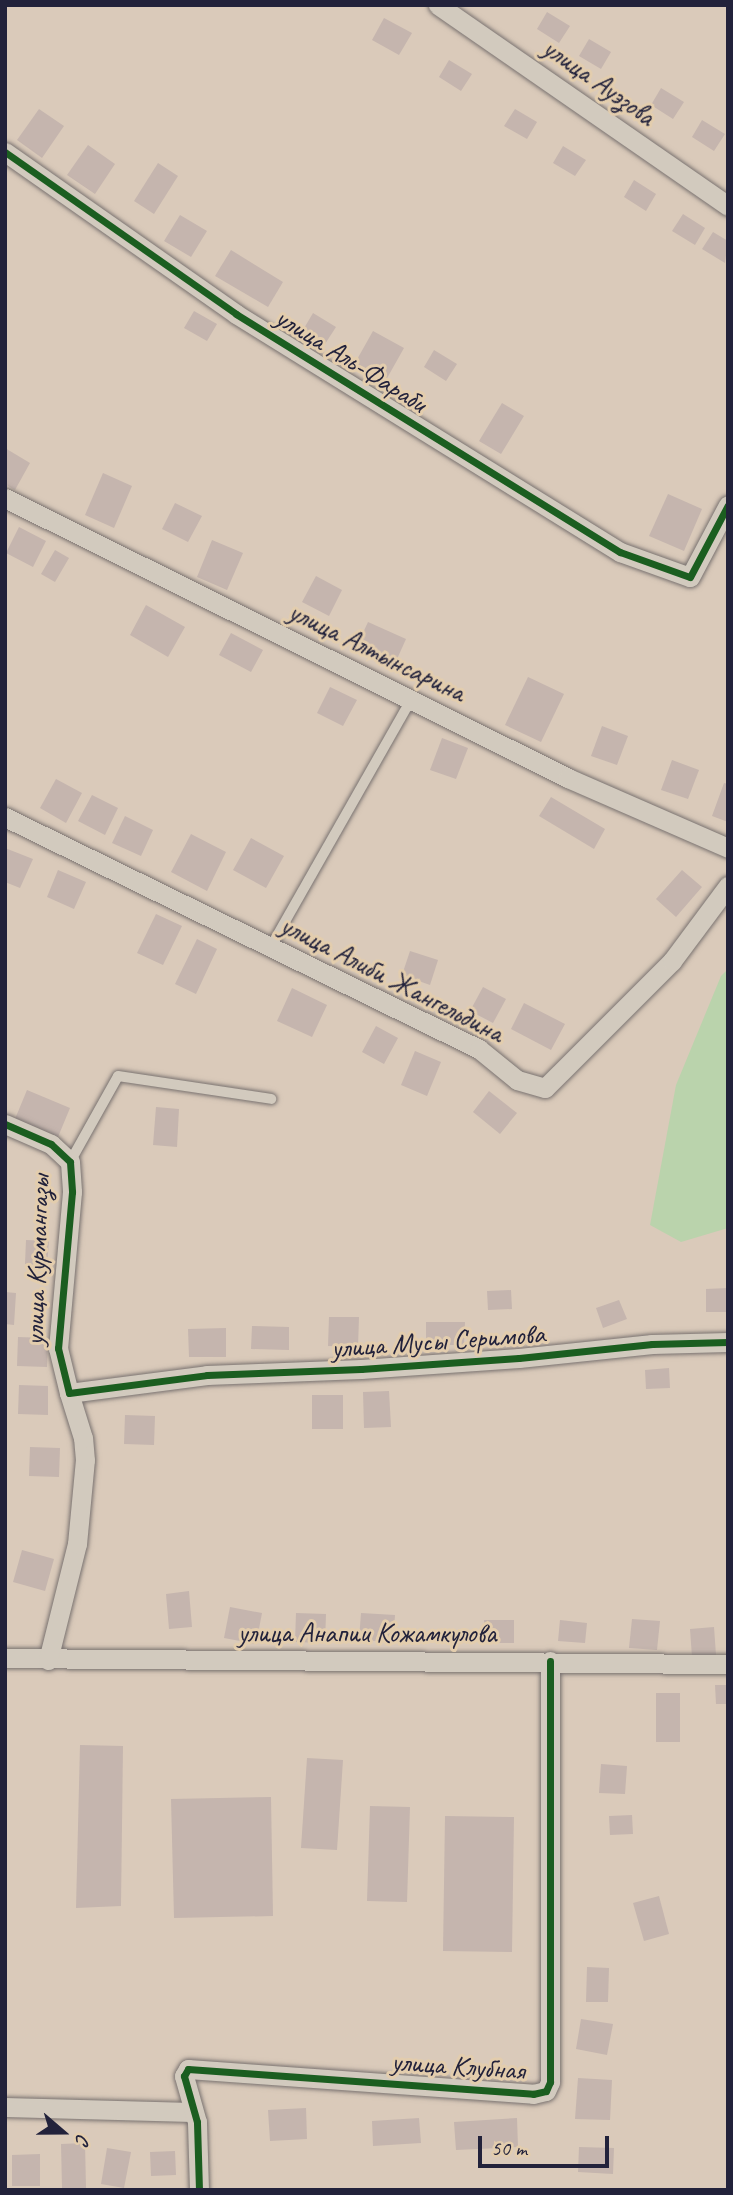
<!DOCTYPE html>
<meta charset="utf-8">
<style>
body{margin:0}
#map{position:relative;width:733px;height:2195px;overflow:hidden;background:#dacaba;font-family:Caveat,sans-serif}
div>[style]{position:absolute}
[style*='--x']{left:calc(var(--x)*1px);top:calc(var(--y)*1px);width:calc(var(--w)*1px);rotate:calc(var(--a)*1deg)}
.green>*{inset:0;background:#bad3ac}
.building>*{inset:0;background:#c5b5ae}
.roads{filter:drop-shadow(0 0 2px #797270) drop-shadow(0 0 2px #797270)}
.service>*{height:10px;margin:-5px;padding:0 5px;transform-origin:5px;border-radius:5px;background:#d2cabe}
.minor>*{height:19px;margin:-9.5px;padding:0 9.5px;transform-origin:9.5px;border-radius:9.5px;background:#d2cabe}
.cycleway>*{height:7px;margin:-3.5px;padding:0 3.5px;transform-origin:3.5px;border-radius:3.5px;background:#1b5e20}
span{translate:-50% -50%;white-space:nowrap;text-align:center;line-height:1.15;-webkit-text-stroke:6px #e3cdad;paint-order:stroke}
.street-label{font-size:28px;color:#22223b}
.frame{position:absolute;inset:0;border:7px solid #22223b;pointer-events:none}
.north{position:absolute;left:28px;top:2097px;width:70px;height:70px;-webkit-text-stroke:5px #e3cdad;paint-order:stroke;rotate:110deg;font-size:19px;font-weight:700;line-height:28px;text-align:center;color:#22223b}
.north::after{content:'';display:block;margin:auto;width:24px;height:32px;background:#22223b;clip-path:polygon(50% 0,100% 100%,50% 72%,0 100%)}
.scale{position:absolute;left:478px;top:2136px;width:131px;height:32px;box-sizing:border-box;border:4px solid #22223b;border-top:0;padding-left:9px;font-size:21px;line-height:24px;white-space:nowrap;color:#22223b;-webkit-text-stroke:5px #e3cdad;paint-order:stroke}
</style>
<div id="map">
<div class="green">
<div style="clip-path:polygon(728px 969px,728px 1228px,681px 1242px,650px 1225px,676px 1085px,721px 976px)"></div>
</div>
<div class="building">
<div style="clip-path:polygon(547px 12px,570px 26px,559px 43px,537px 29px)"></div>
<div style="clip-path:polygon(384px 18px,412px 33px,399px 55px,372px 40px)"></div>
<div style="clip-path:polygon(589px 39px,611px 52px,601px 69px,579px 56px)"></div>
<div style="clip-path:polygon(449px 60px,472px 74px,461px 91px,439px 77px)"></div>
<div style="clip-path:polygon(661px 88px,684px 102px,673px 119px,651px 105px)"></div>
<div style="clip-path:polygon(39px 109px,64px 126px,42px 158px,17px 140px)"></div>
<div style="clip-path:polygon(515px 109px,537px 122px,527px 139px,504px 126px)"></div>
<div style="clip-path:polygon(702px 120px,725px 134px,714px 151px,692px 137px)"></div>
<div style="clip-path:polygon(88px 145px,115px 164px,95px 194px,67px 175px)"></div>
<div style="clip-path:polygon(563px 146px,586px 160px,575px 176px,553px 163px)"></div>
<div style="clip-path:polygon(158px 163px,178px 176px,154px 214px,134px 201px)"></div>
<div style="clip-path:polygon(634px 180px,656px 194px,646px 211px,624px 197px)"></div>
<div style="clip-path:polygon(683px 214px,705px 228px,695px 245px,672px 231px)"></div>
<div style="clip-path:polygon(180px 215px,207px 231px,191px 257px,164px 241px)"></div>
<div style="clip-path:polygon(713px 232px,728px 241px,725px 263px,702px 249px)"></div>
<div style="clip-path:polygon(231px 250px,283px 282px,268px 307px,215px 276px)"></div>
<div style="clip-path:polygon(194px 311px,217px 324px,207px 341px,184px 328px)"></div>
<div style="clip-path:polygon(313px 313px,336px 327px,325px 344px,303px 330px)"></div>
<div style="clip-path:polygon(373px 331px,404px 348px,386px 380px,355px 363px)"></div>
<div style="clip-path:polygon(434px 350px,457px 364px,446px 381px,424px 367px)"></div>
<div style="clip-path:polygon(502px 403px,524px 416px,501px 454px,479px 441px)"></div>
<div style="clip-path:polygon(5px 448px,30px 463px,15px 490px,5px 484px)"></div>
<div style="clip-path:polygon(103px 473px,132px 486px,114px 528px,85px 515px)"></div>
<div style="clip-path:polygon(668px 494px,702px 509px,684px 551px,649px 536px)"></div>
<div style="clip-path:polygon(175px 503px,202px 516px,188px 542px,162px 529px)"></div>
<div style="clip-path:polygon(19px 527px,46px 541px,33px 567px,6px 553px)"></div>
<div style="clip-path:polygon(212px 540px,243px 553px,227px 590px,197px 577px)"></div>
<div style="clip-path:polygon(55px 550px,69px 558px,55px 582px,41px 574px)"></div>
<div style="clip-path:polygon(316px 576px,342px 590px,329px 616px,302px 602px)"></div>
<div style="clip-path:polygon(146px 605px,185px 627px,168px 657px,130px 635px)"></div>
<div style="clip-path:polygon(368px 622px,406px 639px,393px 668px,355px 650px)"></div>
<div style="clip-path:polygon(231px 633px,263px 650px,251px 672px,219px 655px)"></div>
<div style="clip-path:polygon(528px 677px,564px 694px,541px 742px,505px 725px)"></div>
<div style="clip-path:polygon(330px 687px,357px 700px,343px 726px,317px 713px)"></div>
<div style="clip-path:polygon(602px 726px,628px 736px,617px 765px,591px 756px)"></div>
<div style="clip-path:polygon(442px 738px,468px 748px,456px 779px,430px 770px)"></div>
<div style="clip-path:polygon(672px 760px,699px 770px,688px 799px,661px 790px)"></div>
<div style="clip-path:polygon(56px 779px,82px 793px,66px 823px,40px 808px)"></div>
<div style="clip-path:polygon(724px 783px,728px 784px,728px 822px,712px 816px)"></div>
<div style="clip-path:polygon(92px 795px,118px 808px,105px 835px,78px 821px)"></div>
<div style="clip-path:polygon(551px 797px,605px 829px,594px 849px,539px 816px)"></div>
<div style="clip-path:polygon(125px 816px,153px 830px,141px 856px,112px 843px)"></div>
<div style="clip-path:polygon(191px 834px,226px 852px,207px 891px,171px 872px)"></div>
<div style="clip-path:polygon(251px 838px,284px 856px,266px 888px,233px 870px)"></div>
<div style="clip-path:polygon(5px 848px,33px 859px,20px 888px,5px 882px)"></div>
<div style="clip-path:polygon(58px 870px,86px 882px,74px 909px,47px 897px)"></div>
<div style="clip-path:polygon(682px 870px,702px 887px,676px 917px,656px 899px)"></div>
<div style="clip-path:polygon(156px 914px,182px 926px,163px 965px,137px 953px)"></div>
<div style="clip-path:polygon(197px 939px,217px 949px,196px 994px,175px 984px)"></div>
<div style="clip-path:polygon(410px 951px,438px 960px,430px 985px,402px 975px)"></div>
<div style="clip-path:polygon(483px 987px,506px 999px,493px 1023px,470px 1011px)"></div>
<div style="clip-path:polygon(292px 988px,327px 1005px,312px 1037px,277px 1021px)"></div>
<div style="clip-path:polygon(524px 1003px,565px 1024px,551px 1050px,511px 1029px)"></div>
<div style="clip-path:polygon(376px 1026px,398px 1038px,384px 1064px,362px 1052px)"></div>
<div style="clip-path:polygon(415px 1051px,441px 1062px,427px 1096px,401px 1085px)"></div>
<div style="clip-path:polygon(27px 1090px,70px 1108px,58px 1137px,15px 1119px)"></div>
<div style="clip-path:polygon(489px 1091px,517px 1113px,500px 1134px,473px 1112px)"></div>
<div style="clip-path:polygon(156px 1107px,179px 1109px,177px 1147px,153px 1145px)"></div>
<div style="clip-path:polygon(26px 1240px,49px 1241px,47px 1266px,25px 1264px)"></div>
<div style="clip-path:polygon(728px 1288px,728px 1312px,706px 1312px,706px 1289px)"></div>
<div style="clip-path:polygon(511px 1290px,512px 1309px,488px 1310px,487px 1291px)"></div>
<div style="clip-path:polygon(5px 1292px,16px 1293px,14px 1325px,5px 1324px)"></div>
<div style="clip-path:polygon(619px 1300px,627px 1319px,603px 1328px,596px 1308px)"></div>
<div style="clip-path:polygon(329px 1317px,359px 1317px,358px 1347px,328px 1346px)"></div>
<div style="clip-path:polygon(426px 1322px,465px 1322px,464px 1345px,426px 1345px)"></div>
<div style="clip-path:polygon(252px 1326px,289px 1327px,289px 1350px,251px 1349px)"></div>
<div style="clip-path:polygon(226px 1328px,226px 1357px,189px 1357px,188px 1329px)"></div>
<div style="clip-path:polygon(18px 1337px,48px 1338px,47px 1367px,17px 1366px)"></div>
<div style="clip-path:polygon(669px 1368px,670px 1388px,646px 1389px,645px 1370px)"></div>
<div style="clip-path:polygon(19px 1385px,48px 1386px,48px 1415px,18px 1414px)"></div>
<div style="clip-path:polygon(389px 1391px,391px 1427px,364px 1428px,363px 1392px)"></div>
<div style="clip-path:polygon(312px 1395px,343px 1395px,343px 1429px,312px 1429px)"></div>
<div style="clip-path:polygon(125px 1415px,155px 1416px,154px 1445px,124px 1444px)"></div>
<div style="clip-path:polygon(30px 1447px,60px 1448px,59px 1477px,29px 1476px)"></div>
<div style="clip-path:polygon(22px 1550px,54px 1559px,45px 1591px,13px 1582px)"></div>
<div style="clip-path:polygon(189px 1591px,192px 1627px,169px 1629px,166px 1594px)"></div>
<div style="clip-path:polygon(230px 1607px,262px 1613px,256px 1644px,224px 1638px)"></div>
<div style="clip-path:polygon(296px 1613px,326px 1614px,325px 1643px,295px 1642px)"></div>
<div style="clip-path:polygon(361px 1613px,395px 1615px,393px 1642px,359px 1640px)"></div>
<div style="clip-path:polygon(632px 1619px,660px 1621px,657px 1650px,629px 1648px)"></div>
<div style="clip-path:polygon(484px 1620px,514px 1620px,514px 1643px,484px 1643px)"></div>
<div style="clip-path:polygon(560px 1620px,587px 1623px,585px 1643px,558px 1641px)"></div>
<div style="clip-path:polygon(714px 1627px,716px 1655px,692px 1657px,690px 1629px)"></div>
<div style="clip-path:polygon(715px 1685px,728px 1685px,728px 1704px,716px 1704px)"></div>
<div style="clip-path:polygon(656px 1693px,680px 1693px,680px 1742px,656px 1742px)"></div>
<div style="clip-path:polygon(80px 1745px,123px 1746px,121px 1906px,76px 1908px)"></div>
<div style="clip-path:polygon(307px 1758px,343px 1760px,337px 1850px,301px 1848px)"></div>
<div style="clip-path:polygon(601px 1764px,627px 1766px,625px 1794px,599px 1793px)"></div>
<div style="clip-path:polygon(271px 1797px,273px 1916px,174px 1918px,171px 1799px)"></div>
<div style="clip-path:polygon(370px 1806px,410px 1807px,407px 1902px,367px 1901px)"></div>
<div style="clip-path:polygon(632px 1815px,633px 1834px,610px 1835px,609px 1816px)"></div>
<div style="clip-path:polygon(445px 1816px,514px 1817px,512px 1952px,443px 1951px)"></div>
<div style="clip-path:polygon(659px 1896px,669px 1934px,644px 1941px,633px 1903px)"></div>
<div style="clip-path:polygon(587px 1967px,609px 1968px,608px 2002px,586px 2002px)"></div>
<div style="clip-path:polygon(581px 2019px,613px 2024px,607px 2055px,576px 2049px)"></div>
<div style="clip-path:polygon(578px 2078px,612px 2080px,610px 2120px,575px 2119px)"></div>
<div style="clip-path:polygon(306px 2108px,307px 2139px,270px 2141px,268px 2110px)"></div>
<div style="clip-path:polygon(419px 2118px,421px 2143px,373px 2146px,372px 2121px)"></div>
<div style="clip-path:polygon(517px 2118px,518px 2147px,456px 2150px,454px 2122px)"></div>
<div style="clip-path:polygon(85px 2143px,86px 2188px,62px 2188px,61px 2144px)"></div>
<div style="clip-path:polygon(579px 2147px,614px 2148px,613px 2174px,578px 2172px)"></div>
<div style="clip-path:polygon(107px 2148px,131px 2152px,124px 2188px,101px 2184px)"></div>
<div style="clip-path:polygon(175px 2151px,176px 2175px,151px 2176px,150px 2152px)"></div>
<div style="clip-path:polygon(40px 2154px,40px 2186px,12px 2186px,12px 2155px)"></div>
</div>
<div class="roads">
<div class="service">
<div style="--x:270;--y:948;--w:285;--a:-60.4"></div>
<div style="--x:70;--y:1162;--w:98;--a:-60.8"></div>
<div style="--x:118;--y:1076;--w:155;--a:8.5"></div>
</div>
<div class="minor">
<div style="--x:438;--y:5;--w:353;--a:34.7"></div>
<div style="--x:5;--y:152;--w:282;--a:35"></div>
<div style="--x:236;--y:314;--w:452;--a:31.8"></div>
<div style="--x:620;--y:552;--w:74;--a:19.7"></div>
<div style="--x:690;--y:577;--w:81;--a:-62.2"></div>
<div style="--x:5;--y:498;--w:629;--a:26.44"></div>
<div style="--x:568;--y:778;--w:175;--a:23.6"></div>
<div style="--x:5;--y:817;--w:528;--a:26.08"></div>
<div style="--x:479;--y:1049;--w:49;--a:39.2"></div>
<div style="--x:517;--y:1080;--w:29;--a:16"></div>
<div style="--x:545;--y:1088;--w:180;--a:-45"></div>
<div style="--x:672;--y:961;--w:94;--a:-53.3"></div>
<div style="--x:5;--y:1124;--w:50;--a:23.5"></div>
<div style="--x:51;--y:1144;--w:26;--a:43"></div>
<div style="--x:70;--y:1162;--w:30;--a:86"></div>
<div style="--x:72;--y:1192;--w:157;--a:95.1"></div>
<div style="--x:58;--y:1348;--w:46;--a:76.3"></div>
<div style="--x:69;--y:1393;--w:139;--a:-7.4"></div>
<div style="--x:207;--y:1375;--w:154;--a:-2.2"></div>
<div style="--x:361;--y:1369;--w:158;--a:-4"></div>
<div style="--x:519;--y:1358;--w:134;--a:-6"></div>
<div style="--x:652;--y:1344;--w:76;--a:-1.5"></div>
<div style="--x:5;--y:1658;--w:723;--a:0.48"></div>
<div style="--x:48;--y:1660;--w:120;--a:-76"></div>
<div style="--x:77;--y:1544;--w:84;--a:-84.6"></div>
<div style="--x:85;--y:1460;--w:22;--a:-95"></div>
<div style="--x:83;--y:1438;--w:47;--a:-107.3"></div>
<div style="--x:5;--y:2107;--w:187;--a:1.5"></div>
<div style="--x:199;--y:2190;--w:68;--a:-91.7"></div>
<div style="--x:197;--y:2122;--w:48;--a:-105.8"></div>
<div style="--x:184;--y:2076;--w:8;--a:-60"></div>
<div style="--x:188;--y:2069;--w:346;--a:4.1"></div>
<div style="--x:533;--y:2094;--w:13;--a:-13"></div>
<div style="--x:546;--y:2091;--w:10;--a:-66"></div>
<div style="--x:550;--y:2082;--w:421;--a:-90"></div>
</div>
</div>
<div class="cycleway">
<div style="--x:5;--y:152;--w:282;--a:35"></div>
<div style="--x:236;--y:314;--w:452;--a:31.8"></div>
<div style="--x:620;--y:552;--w:74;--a:19.7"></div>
<div style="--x:690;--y:577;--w:81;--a:-62.2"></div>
<div style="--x:5;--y:1124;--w:50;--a:23.5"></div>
<div style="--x:51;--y:1144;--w:26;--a:43"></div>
<div style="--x:70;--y:1162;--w:30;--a:86"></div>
<div style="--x:72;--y:1192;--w:157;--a:95.1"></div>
<div style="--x:58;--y:1348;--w:46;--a:76.3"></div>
<div style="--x:69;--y:1393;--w:139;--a:-7.4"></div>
<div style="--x:207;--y:1375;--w:154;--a:-2.2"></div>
<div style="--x:361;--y:1369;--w:158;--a:-4"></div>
<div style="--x:519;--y:1358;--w:134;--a:-6"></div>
<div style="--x:652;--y:1344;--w:76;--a:-1.5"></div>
<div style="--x:199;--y:2190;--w:68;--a:-91.7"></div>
<div style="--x:197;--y:2122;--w:48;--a:-105.8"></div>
<div style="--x:184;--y:2076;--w:8;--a:-60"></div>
<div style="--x:188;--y:2069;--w:346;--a:4.1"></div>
<div style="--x:533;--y:2094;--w:13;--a:-13"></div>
<div style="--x:546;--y:2091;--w:10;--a:-66"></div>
<div style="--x:550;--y:2082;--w:421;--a:-90"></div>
</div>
<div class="street-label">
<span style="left:599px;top:82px;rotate:35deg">улица Ауэзова</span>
<span style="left:351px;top:360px;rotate:32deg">улица Аль-Фараби</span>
<span style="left:377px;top:652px;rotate:26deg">улица Алтынсарина</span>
<span style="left:392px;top:979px;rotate:27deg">улица Алиби Жангельдина</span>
<span style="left:37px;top:1260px;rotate:-88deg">улица Курмангазы</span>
<span style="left:438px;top:1341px;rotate:-4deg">улица Мусы Серимова</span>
<span style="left:367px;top:1633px">улица Анапии Кожамкулова</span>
<span style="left:458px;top:2066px;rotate:4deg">улица Клубная</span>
</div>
<div class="frame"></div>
<div class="north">С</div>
<div class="scale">50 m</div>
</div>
